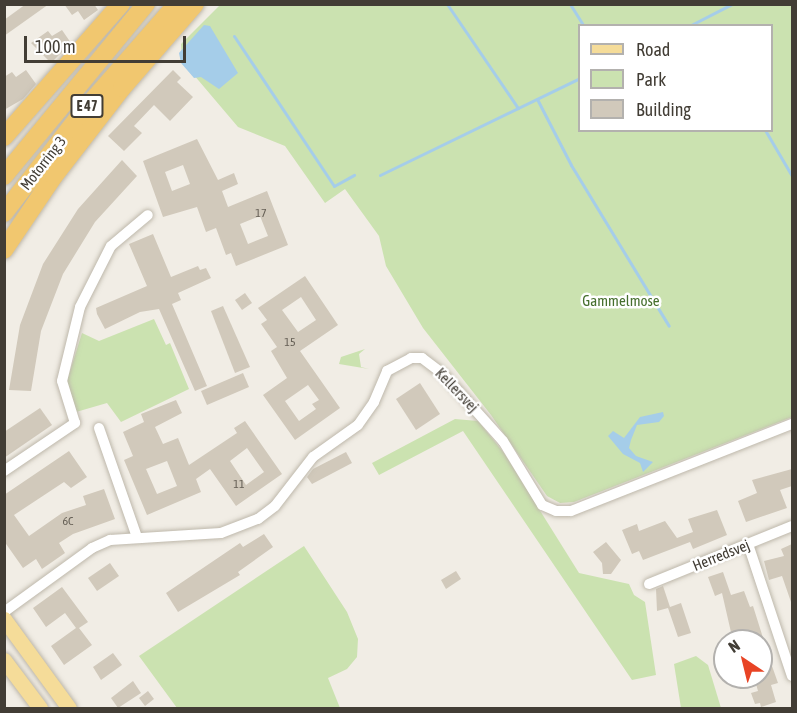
<!DOCTYPE html>
<style>
body{margin:0}
#map{position:relative;width:797px;height:713px;overflow:hidden;background:#f1ede5;font-family:"Asap Condensed",sans-serif}
div>[style]{position:absolute}
[style*='--x']{left:calc(var(--x)*1px);top:calc(var(--y)*1px);width:calc(var(--w)*1px);rotate:calc(var(--a)*1deg)}
.green>*{inset:0;background:#cbe2b0}
.water>*{inset:0;background:#a5cde9}
.stream>*{height:3px;margin:-1.5px;padding:0 1.5px;transform-origin:1.5px;border-radius:1.5px;background:#a5cde9}
.building>*{inset:0;background:#d1c9bb}
.roads{filter:drop-shadow(0 0 2px #beb8ab) drop-shadow(0 0 2px #beb8ab)}
.minor>*{height:10px;margin:-5px;padding:0 5px;transform-origin:5px;border-radius:5px;background:#fff}
.primary>*{height:15px;margin:-7.5px;padding:0 7.5px;transform-origin:7.5px;border-radius:7.5px;background:#f5dc99}
.motorway>*{height:18px;margin:-9px;padding:0 9px;transform-origin:9px;border-radius:9px;background:#f1c76f}
span{translate:-50% -50%;white-space:nowrap;text-align:center;line-height:1.15;-webkit-text-stroke:5px #fff;paint-order:stroke}
.number-label{font-size:12px;color:#666056}
.number-label span{-webkit-text-stroke-width:0}
.shield-label span{padding:2px 4px;background:#fff;border:2px solid;border-radius:4px;-webkit-text-stroke-width:0}
.shield-label{font-size:14px;color:#423d35;font-weight:700}
.street-label{font-size:15px;color:#423d35}
.park-label{font-size:15px;color:#466f2e}
.frame{position:absolute;inset:0;border:6px solid #423d35;pointer-events:none}
.legend{position:absolute;left:578px;top:24px;width:195px;height:108px;box-sizing:border-box;background:#fff;border:2px solid #b3b1ae;margin:0;padding:8px 10px;list-style:none;font-size:18px;color:#423d35}
.legend li{display:flex;align-items:center;gap:12px;height:30px}
.legend b{width:30px;border:2px solid #b3b1ae}
.north{position:absolute;left:713px;top:629px;width:60px;height:60px;box-sizing:border-box;background:#fff;border:2px solid #b3b1ae;border-radius:50%;rotate:325deg;font-size:16px;font-weight:700;line-height:24px;text-align:center;color:#423d35}
.north::after{content:'';display:block;margin:auto;width:21px;height:27px;background:#e84425;clip-path:polygon(50% 0,100% 100%,50% 72%,0 100%)}
.scale{position:absolute;left:24px;top:36px;width:162px;height:27px;box-sizing:border-box;border:3px solid #423d35;border-top:0;padding-left:8px;font-size:18px;line-height:21px;white-space:nowrap;color:#423d35;-webkit-text-stroke:4px #fff;paint-order:stroke}
</style>
<div id="map">
<div class="green">
<div style="clip-path:polygon(evenodd,220px 5px,792px 5px,792px 417px,574px 502px,560px 503px,547px 496px,491px 415px,423px 328px,386px 266px,379px 236px,345px 189px,325px 203px,285px 146px,238px 127px,182px 61px,181px 44px,220px 5px,580px 26px,772px 26px,772px 130px,580px 130px,580px 26px)"></div>
<div style="clip-path:polygon(154px 319px,166px 345px,170px 343px,189px 389px,121px 422px,107px 403px,76px 412px,66px 384px,82px 333px,99px 341px)"></div>
<div style="clip-path:polygon(365px 349px,359px 354px,361px 367px,369px 369px,339px 364px,341px 357px)"></div>
<div style="clip-path:polygon(455px 419px,478px 421px,504px 453px,579px 573px,629px 584px,634px 595px,645px 602px,656px 675px,632px 680px,463px 431px,379px 475px,372px 463px)"></div>
<div style="clip-path:polygon(304px 546px,347px 612px,358px 639px,357px 657px,347px 669px,328px 678px,340px 708px,177px 708px,139px 656px)"></div>
<div style="clip-path:polygon(696px 656px,708px 665px,721px 708px,681px 708px,674px 664px)"></div>
</div>
<div class="water">
<div style="clip-path:polygon(204px 25px,210px 26px,238px 73px,219px 89px,201px 77px,194px 78px,181px 63px,179px 53px)"></div>
<div style="clip-path:polygon(663px 412px,664px 416px,659px 422px,637px 425px,631px 440px,629px 448px,636px 456px,653px 462px,643px 472px,640px 463px,623px 454px,608px 436px,613px 431px,624px 438px,640px 417px)"></div>
</div>
<div class="stream">
<div style="--x:447;--y:4;--w:126;--a:55.7"></div>
<div style="--x:570;--y:4;--w:26;--a:58"></div>
<div style="--x:689;--y:26;--w:48;--a:-27.1"></div>
<div style="--x:234;--y:36;--w:180;--a:56.3"></div>
<div style="--x:334;--y:186;--w:23;--a:-29"></div>
<div style="--x:537;--y:99;--w:74;--a:62.7"></div>
<div style="--x:571;--y:165;--w:188;--a:58.7"></div>
<div style="--x:765;--y:130;--w:53;--a:59.6"></div>
<div style="--x:380;--y:175;--w:222;--a:-25.9"></div>
</div>
<div class="building">
<div style="clip-path:polygon(26px 4px,49px 4px,4px 36px,4px 20px)"></div>
<div style="clip-path:polygon(64px 4px,94px 4px,98px 10px,84px 20px,78px 11px,72px 15px)"></div>
<div style="clip-path:polygon(62px 30px,71px 43px,51px 63px,31px 43px,48px 31px,52px 36px)"></div>
<div style="clip-path:polygon(26px 70px,36px 84px,23px 99px,4px 110px,4px 77px,12px 72px,16px 77px)"></div>
<div style="clip-path:polygon(173px 70px,181px 78px,177px 82px,193px 97px,170px 121px,154px 105px,134px 126px,142px 133px,124px 151px,108px 136px)"></div>
<div style="clip-path:polygon(evenodd,197px 139px,218px 180px,234px 173px,238px 184px,222px 191px,228px 207px,267px 191px,288px 245px,236px 266px,231px 253px,226px 255px,216px 228px,206px 232px,197px 207px,163px 217px,143px 161px,197px 139px,183px 165px,190px 184px,172px 191px,165px 172px,183px 165px,197px 139px,260px 216px,268px 236px,248px 244px,240px 224px,260px 216px)"></div>
<div style="clip-path:polygon(122px 160px,137px 176px,95px 222px,63px 274px,41px 331px,31px 391px,9px 390px,20px 325px,43px 264px,78px 209px)"></div>
<div style="clip-path:polygon(153px 234px,171px 277px,198px 266px,200px 270px,206px 268px,211px 278px,178px 293px,181px 300px,172px 304px,207px 386px,195px 391px,159px 309px,140px 312px,105px 329px,97px 314px,96px 308px,147px 286px,129px 244px)"></div>
<div style="clip-path:polygon(evenodd,305px 276px,338px 325px,300px 351px,340px 408px,295px 440px,263px 395px,287px 378px,271px 351px,277px 347px,261px 324px,267px 320px,258px 308px,305px 276px,301px 297px,316px 320px,298px 332px,282px 310px,301px 297px,305px 276px,308px 385px,319px 400px,312px 404px,316px 409px,299px 421px,285px 401px,308px 385px)"></div>
<div style="clip-path:polygon(245px 293px,252px 303px,242px 310px,235px 300px)"></div>
<div style="clip-path:polygon(223px 306px,250px 367px,235px 373px,211px 311px)"></div>
<div style="clip-path:polygon(243px 373px,249px 387px,207px 405px,201px 391px)"></div>
<div style="clip-path:polygon(420px 383px,440px 414px,416px 430px,396px 399px)"></div>
<div style="clip-path:polygon(evenodd,176px 400px,182px 413px,155px 427px,163px 444px,178px 438px,189px 465px,237px 433px,234px 428px,245px 421px,282px 474px,236px 506px,210px 469px,196px 479px,201px 492px,147px 515px,124px 460px,133px 456px,123px 432px,144px 422px,141px 414px,176px 400px,247px 448px,264px 472px,246px 485px,230px 461px,247px 448px,176px 400px,167px 461px,177px 486px,157px 494px,146px 469px,167px 461px)"></div>
<div style="clip-path:polygon(40px 408px,52px 425px,4px 458px,4px 432px)"></div>
<div style="clip-path:polygon(69px 451px,87px 477px,71px 488px,64px 482px,14px 515px,29px 536px,62px 513px,86px 505px,83px 496px,104px 489px,115px 519px,73px 534px,59px 543px,65px 553px,42px 569px,36px 559px,23px 568px,4px 541px,4px 495px)"></div>
<div style="clip-path:polygon(346px 452px,352px 463px,312px 484px,307px 477px,313px 469px)"></div>
<div style="clip-path:polygon(792px 469px,792px 486px,780px 490px,787px 508px,746px 522px,738px 501px,757px 493px,752px 480px)"></div>
<div style="clip-path:polygon(717px 510px,727px 535px,693px 549px,690px 542px,643px 560px,639px 551px,632px 554px,622px 530px,637px 524px,639px 531px,665px 521px,677px 538px,693px 532px,688px 519px)"></div>
<div style="clip-path:polygon(264px 534px,273px 547px,238px 572px,240px 575px,178px 612px,166px 593px,240px 543px,243px 547px)"></div>
<div style="clip-path:polygon(606px 542px,621px 560px,611px 574px,603px 574px,602px 563px,593px 552px)"></div>
<div style="clip-path:polygon(792px 544px,792px 602px,791px 602px,782px 576px,769px 580px,764px 561px,784px 556px,781px 549px)"></div>
<div style="clip-path:polygon(110px 563px,119px 576px,97px 591px,88px 578px)"></div>
<div style="clip-path:polygon(456px 571px,461px 579px,446px 589px,441px 580px)"></div>
<div style="clip-path:polygon(723px 572px,731px 595px,744px 591px,750px 607px,753px 606px,764px 641px,733px 641px,722px 593px,715px 596px,708px 577px)"></div>
<div style="clip-path:polygon(663px 586px,670px 607px,681px 603px,691px 633px,678px 637px,668px 608px,657px 611px,656px 589px)"></div>
<div style="clip-path:polygon(62px 587px,88px 622px,79px 628px,92px 645px,64px 665px,51px 646px,76px 628px,65px 613px,46px 627px,33px 608px)"></div>
<div style="clip-path:polygon(113px 653px,122px 665px,101px 680px,93px 667px)"></div>
<div style="clip-path:polygon(772px 666px,778px 683px,771px 685px,776px 702px,761px 707px,760px 703px,755px 704px,751px 693px,758px 691px,754px 677px,761px 677px,761px 669px)"></div>
<div style="clip-path:polygon(133px 681px,141px 693px,118px 708px,111px 698px)"></div>
<div style="clip-path:polygon(148px 691px,154px 699px,145px 706px,139px 698px)"></div>
</div>
<div class="roads">
<div class="minor">
<div style="--x:99;--y:428;--w:115;--a:70.8"></div>
<div style="--x:4;--y:471;--w:86;--a:-34.1"></div>
<div style="--x:75;--y:423;--w:44;--a:-107.2"></div>
<div style="--x:62;--y:381;--w:76;--a:-76.3"></div>
<div style="--x:80;--y:307;--w:68;--a:-63.1"></div>
<div style="--x:111;--y:246;--w:48;--a:-40"></div>
<div style="--x:748;--y:544;--w:139;--a:71.6"></div>
<div style="--x:649;--y:584;--w:154;--a:-22.1"></div>
<div style="--x:4;--y:612;--w:109;--a:-36"></div>
<div style="--x:92;--y:548;--w:20;--a:-24"></div>
<div style="--x:110;--y:540;--w:111;--a:-3.6"></div>
<div style="--x:221;--y:533;--w:40;--a:-21"></div>
<div style="--x:258;--y:519;--w:21;--a:-37"></div>
<div style="--x:275;--y:506;--w:62;--a:-52.2"></div>
<div style="--x:313;--y:457;--w:55;--a:-35.4"></div>
<div style="--x:358;--y:425;--w:28;--a:-55"></div>
<div style="--x:374;--y:402;--w:34;--a:-67"></div>
<div style="--x:387;--y:371;--w:27;--a:-28"></div>
<div style="--x:411;--y:358;--w:11;--a:0"></div>
<div style="--x:422;--y:358;--w:26;--a:37"></div>
<div style="--x:443;--y:374;--w:90;--a:48.2"></div>
<div style="--x:503;--y:441;--w:75;--a:58.6"></div>
<div style="--x:542;--y:505;--w:15;--a:23"></div>
<div style="--x:556;--y:511;--w:15;--a:0"></div>
<div style="--x:571;--y:511;--w:238;--a:-21.5"></div>
</div>
<div class="primary">
<div style="--x:4;--y:619;--w:110;--a:53.9"></div>
<div style="--x:4;--y:660;--w:60;--a:53.1"></div>
</div>
<div class="motorway">
<div style="--x:4;--y:137;--w:177;--a:-48.7"></div>
<div style="--x:4;--y:176;--w:223;--a:-50.5"></div>
<div style="--x:4;--y:213;--w:132;--a:-52.1"></div>
<div style="--x:85;--y:109;--w:140;--a:-48.8"></div>
<div style="--x:4;--y:250;--w:89;--a:-56"></div>
<div style="--x:54;--y:176;--w:111;--a:-52.3"></div>
<div style="--x:122;--y:88;--w:111;--a:-49"></div>
</div>
</div>
<div class="number-label">
<span style="left:261px;top:214px">17</span>
<span style="left:290px;top:343px">15</span>
<span style="left:239px;top:485px">11</span>
<span style="left:68px;top:522px">6C</span>
</div>
<div class="shield-label">
<span style="left:87px;top:106px">E 47</span>
</div>
<div class="street-label">
<span style="left:43px;top:163px;rotate:-52deg">Motorring 3</span>
<span style="left:457px;top:390px;rotate:46deg">Kellersvej</span>
<span style="left:721px;top:555px;rotate:-22deg">Herredsvej</span>
</div>
<div class="park-label">
<span style="left:621px;top:301px">Gammelmose</span>
</div>
<div class="frame"></div>
<ul class="legend">
<li><b style="height:8px;background:#f5dc99"></b>Road</li>
<li><b style="height:16px;background:#cbe2b0"></b>Park</li>
<li><b style="height:16px;background:#d1c9bb"></b>Building</li>
</ul>
<div class="north">N</div>
<div class="scale">100 m</div>
</div>
